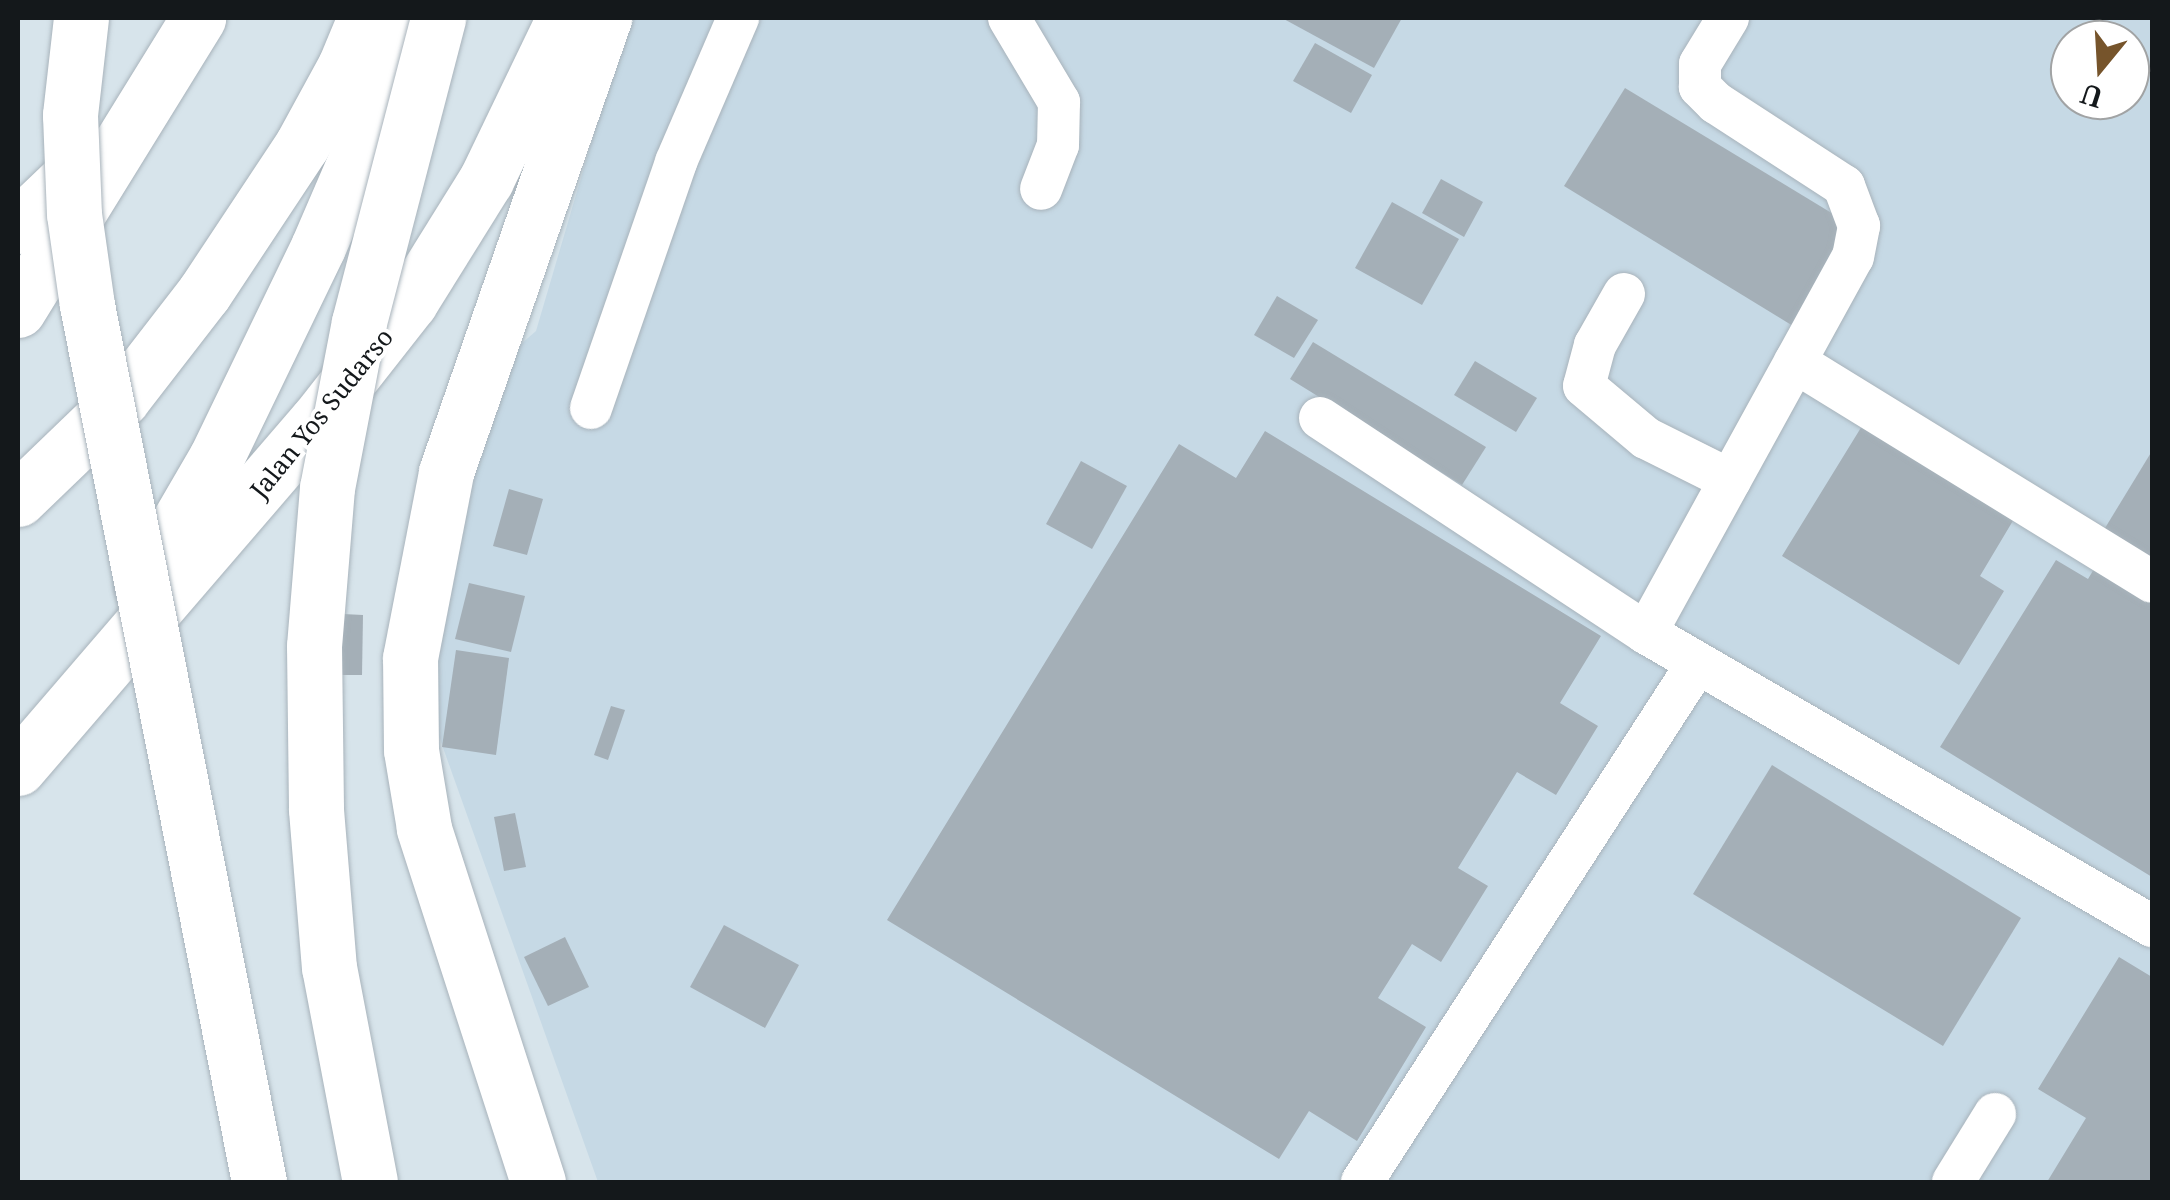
<!DOCTYPE html>
<style>
body{margin:0}
#map{position:relative;width:2170px;height:1200px;overflow:hidden;background:#d7e4eb;font-family:"Noto Serif",serif}
div>[style]{position:absolute}
[style*='--x']{left:calc(var(--x)*1px);top:calc(var(--y)*1px);width:calc(var(--w)*1px);rotate:calc(var(--a)*1deg)}
.built>*{inset:0;background:#c6d9e5}
.building>*{inset:0;background:#a4afb7}
.roads{filter:drop-shadow(0 0 2px #a8b3bb) drop-shadow(0 0 2px #a8b3bb)}
.minor>*{height:42px;margin:-21px;padding:0 21px;transform-origin:21px;border-radius:21px;background:#fff}
.highway>*{height:55px;margin:-27.5px;padding:0 27.5px;transform-origin:27.5px;border-radius:27.5px;background:#fff}
.bridges{filter:drop-shadow(0 0 2px #a8b3bb) drop-shadow(0 0 2px #a8b3bb)}
.highway-bridge>*{height:55px;margin:-27.5px;padding:0 27.5px;transform-origin:27.5px;border-radius:27.5px;background:#fff}
span{translate:-50% -50%;white-space:nowrap;text-align:center;line-height:1.15;-webkit-text-stroke:8px #fff;paint-order:stroke}
.street-label{font-size:25px;color:#14181b}
.frame{position:absolute;inset:0;border:20px solid #14181b;pointer-events:none}
.north{position:absolute;left:2050px;top:20px;width:100px;height:100px;box-sizing:border-box;background:#fff;border:2px solid #a1a3a4;border-radius:50%;rotate:198deg;font-size:28px;font-weight:700;line-height:40px;text-align:center;color:#14181b}
.north::after{content:'';display:block;margin:auto;width:35px;height:45px;background:#76542b;clip-path:polygon(50% 0,100% 100%,50% 72%,0 100%)}
</style>
<div id="map">
<div class="built">
<div style="clip-path:polygon(evenodd,628px 18px,2152px 18px,2152px 1182px,598px 1182px,426px 700px,478px 382px,536px 331px,628px 18px,2070px 40px,2130px 40px,2130px 100px,2070px 100px,2070px 40px)"></div>
</div>
<div class="building">
<div style="clip-path:polygon(1282px 18px,1402px 18px,1374px 68px)"></div>
<div style="clip-path:polygon(1315px 43px,1372px 75px,1351px 113px,1293px 81px)"></div>
<div style="clip-path:polygon(1625px 88px,1853px 226px,1793px 326px,1564px 186px)"></div>
<div style="clip-path:polygon(1441px 179px,1483px 202px,1464px 237px,1422px 213px)"></div>
<div style="clip-path:polygon(1392px 202px,1459px 239px,1422px 305px,1355px 268px)"></div>
<div style="clip-path:polygon(1277px 296px,1318px 320px,1294px 358px,1254px 335px)"></div>
<div style="clip-path:polygon(1313px 342px,1486px 447px,1462px 485px,1290px 379px)"></div>
<div style="clip-path:polygon(1475px 361px,1537px 398px,1516px 432px,1454px 395px)"></div>
<div style="clip-path:polygon(1862px 426px,2014px 519px,1980px 576px,2004px 591px,1959px 665px,1782px 556px)"></div>
<div style="clip-path:polygon(1265px 431px,1601px 636px,1560px 703px,1598px 726px,1556px 795px,1517px 772px,1458px 868px,1488px 886px,1441px 962px,1412px 944px,1378px 998px,1426px 1027px,1357px 1141px,1309px 1111px,1279px 1159px,887px 920px,1179px 444px,1236px 478px)"></div>
<div style="clip-path:polygon(2152px 451px,2152px 564px,2102px 533px)"></div>
<div style="clip-path:polygon(1081px 461px,1127px 486px,1092px 549px,1046px 524px)"></div>
<div style="clip-path:polygon(509px 489px,543px 499px,527px 555px,493px 546px)"></div>
<div style="clip-path:polygon(2100px 559px,2152px 591px,2152px 877px,1940px 747px,2056px 560px,2088px 579px)"></div>
<div style="clip-path:polygon(469px 583px,525px 596px,511px 652px,455px 639px)"></div>
<div style="clip-path:polygon(343px 614px,363px 615px,362px 675px,341px 675px)"></div>
<div style="clip-path:polygon(456px 650px,509px 658px,496px 755px,442px 747px)"></div>
<div style="clip-path:polygon(611px 706px,625px 710px,608px 760px,594px 755px)"></div>
<div style="clip-path:polygon(1772px 765px,2021px 918px,1943px 1046px,1693px 894px)"></div>
<div style="clip-path:polygon(515px 813px,526px 867px,504px 871px,494px 817px)"></div>
<div style="clip-path:polygon(724px 925px,799px 965px,765px 1028px,690px 987px)"></div>
<div style="clip-path:polygon(565px 937px,589px 987px,548px 1006px,524px 957px)"></div>
<div style="clip-path:polygon(2119px 957px,2152px 977px,2152px 1182px,2047px 1182px,2086px 1118px,2038px 1089px)"></div>
</div>
<div class="roads">
<div class="minor">
<div style="--x:1009;--y:18;--w:98;--a:59.2"></div>
<div style="--x:1059;--y:102;--w:43;--a:91.3"></div>
<div style="--x:1058;--y:145;--w:47;--a:111.1"></div>
<div style="--x:1624;--y:294;--w:59;--a:119.6"></div>
<div style="--x:1595;--y:345;--w:42;--a:105"></div>
<div style="--x:1584;--y:386;--w:81;--a:40"></div>
<div style="--x:1646;--y:438;--w:94;--a:26.6"></div>
<div style="--x:1795;--y:362;--w:419;--a:31.6"></div>
<div style="--x:591;--y:408;--w:260;--a:-70.9"></div>
<div style="--x:676;--y:162;--w:157;--a:-66.7"></div>
<div style="--x:1320;--y:418;--w:391;--a:33.4"></div>
<div style="--x:1646;--y:633;--w:585;--a:30.07"></div>
<div style="--x:1646;--y:633;--w:429;--a:-61.2"></div>
<div style="--x:1853;--y:257;--w:32;--a:-79"></div>
<div style="--x:1859;--y:226;--w:43;--a:-110.6"></div>
<div style="--x:1844;--y:186;--w:153;--a:-147"></div>
<div style="--x:1716;--y:103;--w:23;--a:-135"></div>
<div style="--x:1700;--y:87;--w:23;--a:-90"></div>
<div style="--x:1700;--y:64;--w:54;--a:-58.7"></div>
<div style="--x:1362;--y:1182;--w:617;--a:-57.11"></div>
<div style="--x:1953;--y:1182;--w:80;--a:-58.3"></div>
</div>
<div class="highway">
<div style="--x:18;--y:226;--w:91;--a:-43.7"></div>
<div style="--x:18;--y:310;--w:343;--a:-58.3"></div>
<div style="--x:18;--y:499;--w:144;--a:-43.9"></div>
<div style="--x:122;--y:399;--w:134;--a:-52.3"></div>
<div style="--x:204;--y:293;--w:178;--a:-56.5"></div>
<div style="--x:302;--y:145;--w:90;--a:-61.4"></div>
<div style="--x:345;--y:66;--w:52;--a:-67.4"></div>
<div style="--x:142;--y:585;--w:147;--a:-59.8"></div>
<div style="--x:216;--y:458;--w:234;--a:-64.2"></div>
<div style="--x:318;--y:247;--w:109;--a:-66.7"></div>
<div style="--x:361;--y:147;--w:136;--a:-71.6"></div>
<div style="--x:18;--y:768;--w:457;--a:-49.3"></div>
<div style="--x:316;--y:422;--w:152;--a:-51.9"></div>
<div style="--x:410;--y:302;--w:144;--a:-58.1"></div>
<div style="--x:486;--y:180;--w:180;--a:-64.3"></div>
<div style="--x:538;--y:1182;--w:372;--a:-107.9"></div>
<div style="--x:424;--y:828;--w:79;--a:-99.5"></div>
<div style="--x:411;--y:750;--w:92;--a:-90.6"></div>
<div style="--x:410;--y:658;--w:189;--a:-79"></div>
<div style="--x:446;--y:472;--w:481;--a:-70.8"></div>
</div>
</div>
<div class="bridges">
<div class="highway-bridge">
<div style="--x:81;--y:18;--w:98;--a:96.5"></div>
<div style="--x:70;--y:115;--w:99;--a:87.7"></div>
<div style="--x:74;--y:214;--w:92;--a:81.9"></div>
<div style="--x:87;--y:305;--w:894;--a:78.9"></div>
<div style="--x:370;--y:1182;--w:218;--a:-100.8"></div>
<div style="--x:329;--y:968;--w:160;--a:-94.7"></div>
<div style="--x:316;--y:809;--w:163;--a:-90.7"></div>
<div style="--x:314;--y:646;--w:159;--a:-85.3"></div>
<div style="--x:327;--y:488;--w:169;--a:-79.1"></div>
<div style="--x:359;--y:322;--w:314;--a:-75.4"></div>
</div>
</div>
<div class="street-label">
<span style="left:321px;top:413px;rotate:-51deg">Jalan Yos Sudarso</span>
</div>
<div class="frame"></div>
<div class="north">U</div>
</div>
